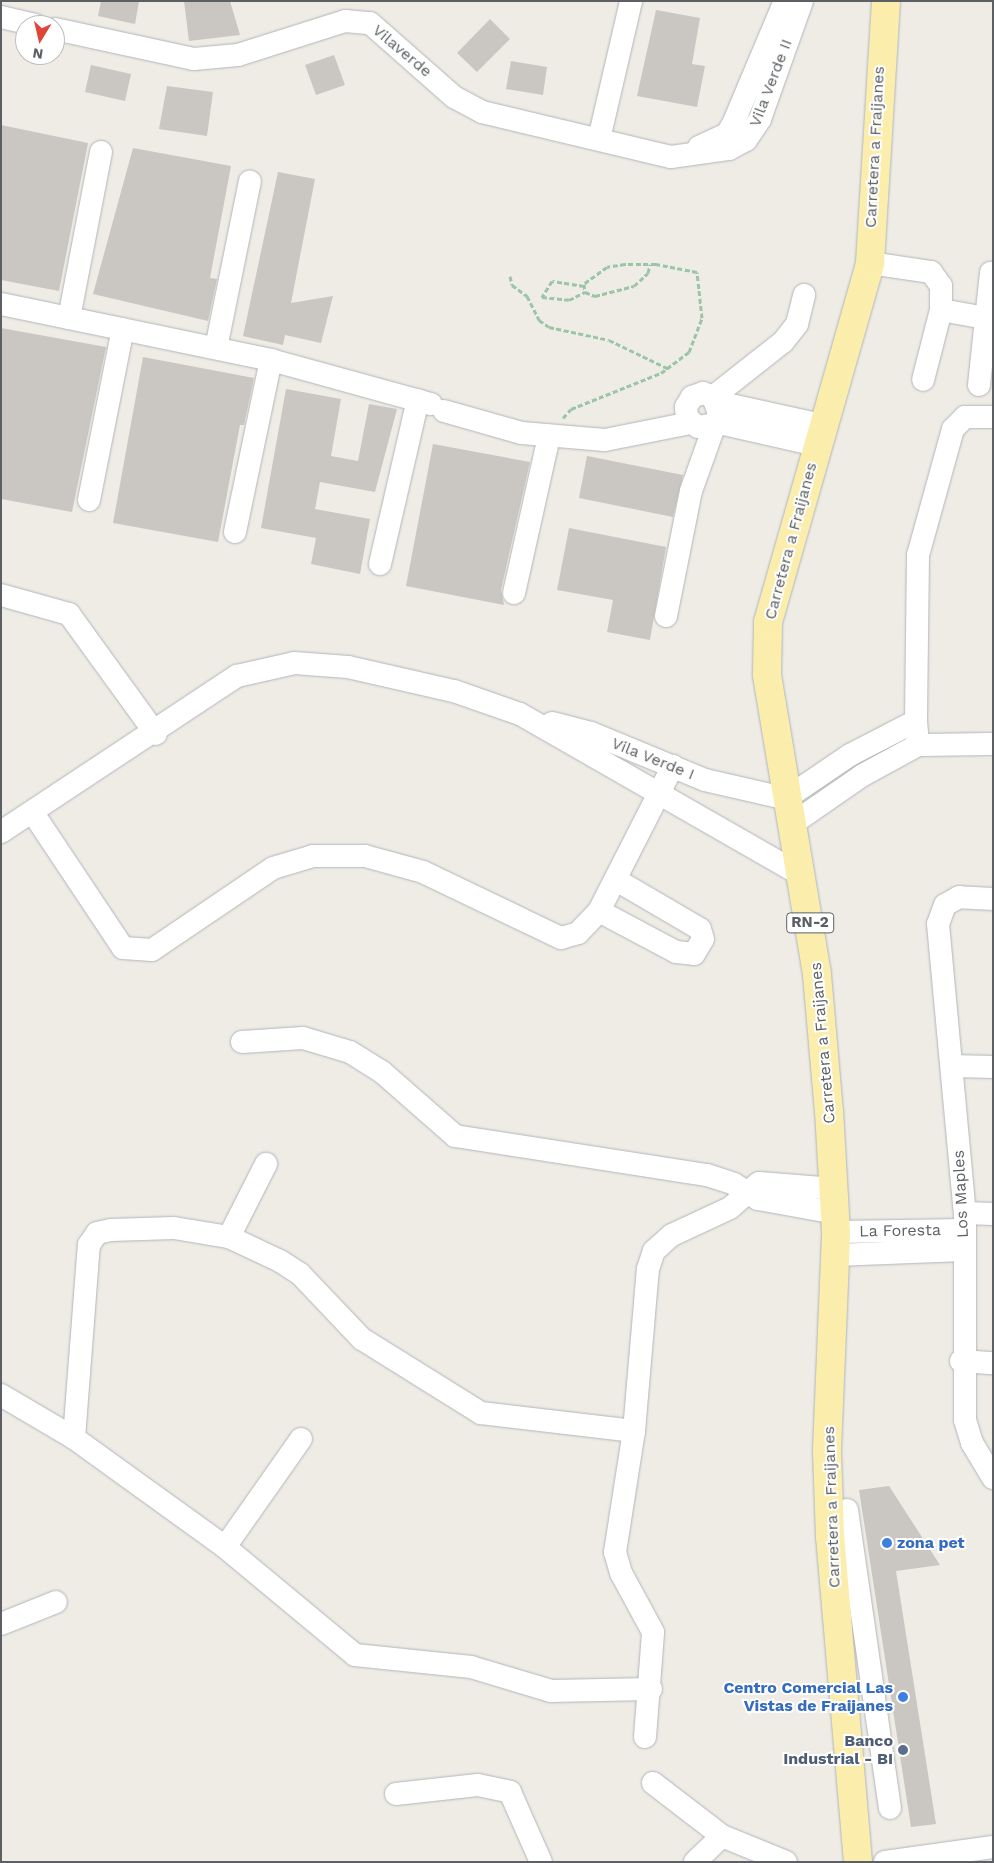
<!DOCTYPE html>
<style>
body{margin:0}
#map{position:relative;width:994px;height:1863px;overflow:hidden;background:#eeece5;font-family:"Work Sans",sans-serif}
div>[style]{position:absolute}
[style*='--x']{left:calc(var(--x)*1px);top:calc(var(--y)*1px);width:calc(var(--w)*1px);rotate:calc(var(--a)*1deg)}
.building>*{inset:0;background:#cac7c2}
.path>*{height:3px;margin-top:-1.5px;transform-origin:0;background:repeating-linear-gradient(90deg,#9cc5a7 0 5px,transparent 0 7.5px)}
.roads{filter:drop-shadow(0 0 1px #b2b5b9) drop-shadow(0 0 1px #b2b5b9)}
.minor>*{height:22px;margin:-11px;padding:0 11px;transform-origin:11px;border-radius:11px;background:#fff}
.major>*{height:28px;margin:-14px;padding:0 14px;transform-origin:14px;border-radius:14px;background:#fbeead}
.dots>*{width:14px;height:14px;translate:-50% -50%;box-sizing:border-box;border:2px solid #fff;border-radius:50%}
span{translate:-50% -50%;white-space:nowrap;text-align:center;line-height:1.15;-webkit-text-stroke:4px #fff;paint-order:stroke}
.shield-label span{padding:1px 4px;background:#fff;border:1px solid;border-radius:4px;-webkit-text-stroke-width:0}
.shield-label{font-size:15px;color:#5c6064;font-weight:700}
.street-label{font-size:16px;color:#5c6064}
.shop-label{font-size:16px;color:#366cbe;font-weight:700}
.left{translate:0 -50%;text-align:left}
.right{translate:-100% -50%;text-align:right}
.service-label{font-size:16px;color:#4e5e75;font-weight:700}
.frame{position:absolute;inset:0;border:2px solid #5c6064;pointer-events:none}
.north{position:absolute;left:15px;top:15px;width:50px;height:50px;box-sizing:border-box;background:#fff;border:1px solid #bebfc1;border-radius:50%;rotate:189deg;font-size:14px;font-weight:700;line-height:20px;text-align:center;color:#5c6064}
.north::after{content:'';display:block;margin:auto;width:18px;height:22px;background:#e04539;clip-path:polygon(50% 0,100% 100%,50% 72%,0 100%)}
</style>
<div id="map">
<div class="building">
<div style="clip-path:polygon(101px 1px,139px 1px,135px 24px,98px 16px)"></div>
<div style="clip-path:polygon(184px 1px,230px 1px,240px 35px,189px 41px)"></div>
<div style="clip-path:polygon(656px 10px,700px 18px,692px 64px,705px 66px,697px 107px,637px 96px)"></div>
<div style="clip-path:polygon(490px 19px,510px 39px,477px 72px,457px 53px)"></div>
<div style="clip-path:polygon(334px 55px,345px 85px,316px 95px,305px 65px)"></div>
<div style="clip-path:polygon(511px 61px,547px 67px,543px 95px,506px 89px)"></div>
<div style="clip-path:polygon(91px 65px,131px 74px,125px 101px,85px 92px)"></div>
<div style="clip-path:polygon(167px 86px,213px 92px,207px 136px,159px 129px)"></div>
<div style="clip-path:polygon(1px 125px,88px 143px,59px 291px,1px 280px)"></div>
<div style="clip-path:polygon(133px 148px,231px 166px,210px 278px,217px 279px,208px 321px,93px 294px)"></div>
<div style="clip-path:polygon(278px 172px,315px 179px,291px 303px,333px 296px,321px 343px,285px 335px,283px 345px,243px 336px)"></div>
<div style="clip-path:polygon(1px 328px,106px 347px,72px 512px,1px 499px)"></div>
<div style="clip-path:polygon(143px 357px,254px 378px,244px 425px,240px 425px,218px 542px,113px 523px)"></div>
<div style="clip-path:polygon(286px 389px,341px 399px,331px 456px,358px 461px,369px 404px,397px 409px,375px 492px,320px 482px,315px 509px,370px 519px,360px 574px,311px 564px,316px 538px,261px 528px)"></div>
<div style="clip-path:polygon(433px 444px,530px 462px,501px 590px,504px 605px,406px 586px)"></div>
<div style="clip-path:polygon(587px 456px,683px 475px,673px 517px,579px 498px)"></div>
<div style="clip-path:polygon(569px 528px,666px 547px,650px 640px,607px 632px,613px 600px,557px 590px)"></div>
<div style="clip-path:polygon(889px 1486px,940px 1565px,896px 1571px,936px 1824px,911px 1827px,859px 1490px)"></div>
</div>
<div class="path">
<div style="--x:510;--y:276;--w:9;--a:77"></div>
<div style="--x:512;--y:285;--w:19;--a:36"></div>
<div style="--x:527;--y:296;--w:27;--a:63"></div>
<div style="--x:539;--y:320;--w:12;--a:35"></div>
<div style="--x:549;--y:327;--w:61;--a:12.2"></div>
<div style="--x:609;--y:340;--w:67;--a:25.8"></div>
<div style="--x:584;--y:286;--w:32;--a:-171"></div>
<div style="--x:552;--y:281;--w:19;--a:122"></div>
<div style="--x:542;--y:297;--w:27;--a:6"></div>
<div style="--x:569;--y:300;--w:18;--a:-27"></div>
<div style="--x:563;--y:418;--w:12;--a:-48"></div>
<div style="--x:571;--y:409;--w:97;--a:-21.8"></div>
<div style="--x:661;--y:373;--w:35;--a:-37"></div>
<div style="--x:689;--y:352;--w:36;--a:-69"></div>
<div style="--x:702;--y:318;--w:46;--a:-96.2"></div>
<div style="--x:697;--y:272;--w:42;--a:-169"></div>
<div style="--x:656;--y:264;--w:31;--a:180"></div>
<div style="--x:625;--y:264;--w:18;--a:171"></div>
<div style="--x:607;--y:267;--w:29;--a:144"></div>
<div style="--x:584;--y:284;--w:8;--a:83"></div>
<div style="--x:585;--y:292;--w:11;--a:22"></div>
<div style="--x:595;--y:296;--w:40;--a:-14.4"></div>
<div style="--x:634;--y:286;--w:19;--a:-43"></div>
<div style="--x:648;--y:273;--w:9;--a:-77"></div>
</div>
<div class="roads">
<div class="minor">
<div style="--x:1;--y:17;--w:36;--a:13"></div>
<div style="--x:55;--y:29;--w:142;--a:12.2"></div>
<div style="--x:194;--y:59;--w:44;--a:-5.2"></div>
<div style="--x:238;--y:55;--w:112;--a:-17.6"></div>
<div style="--x:345;--y:21;--w:25;--a:5"></div>
<div style="--x:370;--y:23;--w:112;--a:41.4"></div>
<div style="--x:454;--y:97;--w:32;--a:28"></div>
<div style="--x:482;--y:112;--w:194;--a:13.4"></div>
<div style="--x:671;--y:157;--w:59;--a:-7.9"></div>
<div style="--x:729;--y:149;--w:19;--a:-28"></div>
<div style="--x:746;--y:140;--w:25;--a:-56"></div>
<div style="--x:760;--y:119;--w:125;--a:-70.4"></div>
<div style="--x:599;--y:139;--w:142;--a:-76.9"></div>
<div style="--x:699;--y:147;--w:31;--a:-25"></div>
<div style="--x:727;--y:134;--w:12;--a:-59"></div>
<div style="--x:733;--y:124;--w:134;--a:-67.1"></div>
<div style="--x:870;--y:263;--w:62;--a:8.4"></div>
<div style="--x:931;--y:272;--w:17;--a:54"></div>
<div style="--x:941;--y:286;--w:24;--a:90"></div>
<div style="--x:941;--y:310;--w:72;--a:104.4"></div>
<div style="--x:1;--y:304;--w:276;--a:11.7"></div>
<div style="--x:271;--y:360;--w:166;--a:15.4"></div>
<div style="--x:941;--y:310;--w:46;--a:10.1"></div>
<div style="--x:69;--y:318;--w:169;--a:-79.1"></div>
<div style="--x:216;--y:348;--w:170;--a:-78.5"></div>
<div style="--x:979;--y:385;--w:113;--a:-83.9"></div>
<div style="--x:713;--y:397;--w:89;--a:-38.2"></div>
<div style="--x:783;--y:342;--w:23;--a:-52"></div>
<div style="--x:797;--y:324;--w:30;--a:-76"></div>
<div style="--x:717;--y:402;--w:107;--a:12.4"></div>
<div style="--x:444;--y:411;--w:81;--a:15.8"></div>
<div style="--x:522;--y:433;--w:83;--a:4.8"></div>
<div style="--x:605;--y:440;--w:87;--a:-11.3"></div>
<div style="--x:993;--y:417;--w:28;--a:180"></div>
<div style="--x:965;--y:417;--w:17;--a:135"></div>
<div style="--x:953;--y:429;--w:131;--a:105.5"></div>
<div style="--x:918;--y:555;--w:166;--a:90.7"></div>
<div style="--x:916;--y:721;--w:24;--a:85"></div>
<div style="--x:918;--y:745;--w:75;--a:-0.8"></div>
<div style="--x:715;--y:422;--w:104;--a:12.8"></div>
<div style="--x:89;--y:500;--w:174;--a:-78.8"></div>
<div style="--x:235;--y:532;--w:176;--a:-78.2"></div>
<div style="--x:380;--y:564;--w:168;--a:-77"></div>
<div style="--x:514;--y:593;--w:161;--a:-77.4"></div>
<div style="--x:1;--y:595;--w:71;--a:15.6"></div>
<div style="--x:69;--y:614;--w:148;--a:54.1"></div>
<div style="--x:666;--y:616;--w:127;--a:-78.7"></div>
<div style="--x:691;--y:491;--w:83;--a:-70.3"></div>
<div style="--x:719;--y:413;--w:17;--a:-111"></div>
<div style="--x:713;--y:397;--w:11;--a:-158"></div>
<div style="--x:703;--y:393;--w:12;--a:160"></div>
<div style="--x:692;--y:397;--w:12;--a:121"></div>
<div style="--x:686;--y:407;--w:11;--a:85"></div>
<div style="--x:687;--y:418;--w:14;--a:39"></div>
<div style="--x:698;--y:427;--w:13;--a:-9"></div>
<div style="--x:552;--y:723;--w:40;--a:14.4"></div>
<div style="--x:591;--y:733;--w:123;--a:22.4"></div>
<div style="--x:705;--y:780;--w:85;--a:12.9"></div>
<div style="--x:788;--y:797;--w:75;--a:-34.1"></div>
<div style="--x:850;--y:755;--w:74;--a:-27.3"></div>
<div style="--x:33;--y:813;--w:162;--a:56.3"></div>
<div style="--x:123;--y:948;--w:29;--a:4"></div>
<div style="--x:152;--y:950;--w:146;--a:-34.1"></div>
<div style="--x:273;--y:868;--w:42;--a:-16.7"></div>
<div style="--x:313;--y:856;--w:52;--a:0"></div>
<div style="--x:365;--y:856;--w:60;--a:15.4"></div>
<div style="--x:423;--y:872;--w:153;--a:25.6"></div>
<div style="--x:561;--y:938;--w:18;--a:-16"></div>
<div style="--x:578;--y:933;--w:30;--a:-46"></div>
<div style="--x:599;--y:911;--w:163;--a:-63"></div>
<div style="--x:795;--y:822;--w:83;--a:-34.7"></div>
<div style="--x:863;--y:775;--w:63;--a:-28.6"></div>
<div style="--x:1;--y:832;--w:283;--a:-33.5"></div>
<div style="--x:237;--y:676;--w:58;--a:-12.8"></div>
<div style="--x:294;--y:663;--w:54;--a:4.2"></div>
<div style="--x:348;--y:667;--w:109;--a:12.8"></div>
<div style="--x:454;--y:691;--w:70;--a:19.2"></div>
<div style="--x:520;--y:714;--w:326;--a:29.8"></div>
<div style="--x:993;--y:899;--w:34;--a:-177"></div>
<div style="--x:959;--y:897;--w:16;--a:150"></div>
<div style="--x:945;--y:905;--w:20;--a:110"></div>
<div style="--x:938;--y:924;--w:290;--a:84.7"></div>
<div style="--x:965;--y:1213;--w:207;--a:90"></div>
<div style="--x:965;--y:1420;--w:24;--a:73"></div>
<div style="--x:972;--y:1443;--w:41;--a:59"></div>
<div style="--x:599;--y:911;--w:87;--a:28"></div>
<div style="--x:676;--y:952;--w:18;--a:6"></div>
<div style="--x:694;--y:954;--w:17;--a:-59"></div>
<div style="--x:703;--y:939;--w:10;--a:-107"></div>
<div style="--x:700;--y:929;--w:97;--a:-149.7"></div>
<div style="--x:242;--y:1042;--w:61;--a:-3.8"></div>
<div style="--x:303;--y:1038;--w:49;--a:16.6"></div>
<div style="--x:350;--y:1052;--w:38;--a:32"></div>
<div style="--x:382;--y:1072;--w:97;--a:41.2"></div>
<div style="--x:455;--y:1136;--w:255;--a:8.8"></div>
<div style="--x:707;--y:1175;--w:28;--a:18"></div>
<div style="--x:734;--y:1184;--w:28;--a:32"></div>
<div style="--x:758;--y:1199;--w:79;--a:10.2"></div>
<div style="--x:952;--y:1066;--w:41;--a:1.4"></div>
<div style="--x:965;--y:1213;--w:28;--a:2"></div>
<div style="--x:836;--y:1232;--w:128;--a:-0.9"></div>
<div style="--x:229;--y:1237;--w:82;--a:-63.1"></div>
<div style="--x:836;--y:1255;--w:127;--a:-2.3"></div>
<div style="--x:961;--y:1361;--w:32;--a:4"></div>
<div style="--x:1;--y:1395;--w:85;--a:30.5"></div>
<div style="--x:74;--y:1438;--w:186;--a:35.8"></div>
<div style="--x:225;--y:1547;--w:169;--a:39.7"></div>
<div style="--x:355;--y:1655;--w:117;--a:5.9"></div>
<div style="--x:471;--y:1667;--w:84;--a:16.7"></div>
<div style="--x:551;--y:1691;--w:100;--a:-1.1"></div>
<div style="--x:74;--y:1438;--w:194;--a:-85.6"></div>
<div style="--x:89;--y:1245;--w:14;--a:-56"></div>
<div style="--x:97;--y:1233;--w:14;--a:-12"></div>
<div style="--x:111;--y:1230;--w:63;--a:-1.8"></div>
<div style="--x:174;--y:1228;--w:56;--a:9.3"></div>
<div style="--x:229;--y:1237;--w:56;--a:25.2"></div>
<div style="--x:280;--y:1261;--w:24;--a:33"></div>
<div style="--x:300;--y:1274;--w:90;--a:46.4"></div>
<div style="--x:362;--y:1339;--w:140;--a:31.9"></div>
<div style="--x:481;--y:1413;--w:154;--a:6.7"></div>
<div style="--x:847;--y:1510;--w:301;--a:81.8"></div>
<div style="--x:225;--y:1547;--w:132;--a:-54.9"></div>
<div style="--x:1;--y:1624;--w:59;--a:-21.8"></div>
<div style="--x:645;--y:1737;--w:105;--a:-85.6"></div>
<div style="--x:653;--y:1632;--w:67;--a:-118.5"></div>
<div style="--x:621;--y:1573;--w:22;--a:-106"></div>
<div style="--x:615;--y:1552;--w:122;--a:-81.1"></div>
<div style="--x:634;--y:1431;--w:163;--a:-85.1"></div>
<div style="--x:648;--y:1269;--w:19;--a:-72"></div>
<div style="--x:654;--y:1251;--w:24;--a:-42"></div>
<div style="--x:672;--y:1235;--w:64;--a:-25"></div>
<div style="--x:730;--y:1208;--w:38;--a:-41"></div>
<div style="--x:759;--y:1183;--w:76;--a:4.5"></div>
<div style="--x:653;--y:1783;--w:87;--a:37.5"></div>
<div style="--x:722;--y:1836;--w:69;--a:22.1"></div>
<div style="--x:396;--y:1794;--w:82;--a:-6.3"></div>
<div style="--x:478;--y:1785;--w:33;--a:12"></div>
<div style="--x:510;--y:1792;--w:77;--a:66.1"></div>
<div style="--x:695;--y:1862;--w:37;--a:-44"></div>
<div style="--x:885;--y:1862;--w:109;--a:-7.9"></div>
</div>
<div class="major">
<div style="--x:858;--y:1862;--w:326;--a:-94.9"></div>
<div style="--x:830;--y:1537;--w:87;--a:-92"></div>
<div style="--x:827;--y:1450;--w:218;--a:-87.6"></div>
<div style="--x:836;--y:1232;--w:120;--a:-93.3"></div>
<div style="--x:829;--y:1112;--w:139;--a:-95"></div>
<div style="--x:817;--y:974;--w:304;--a:-99.5"></div>
<div style="--x:767;--y:674;--w:52;--a:-88.9"></div>
<div style="--x:768;--y:622;--w:373;--a:-74.1"></div>
<div style="--x:870;--y:263;--w:262;--a:-86.5"></div>
</div>
</div>
<div class="dots">
<div style="left:887px;top:1543px;background:#3f7fe0"></div>
<div style="left:903px;top:1697px;background:#3f7fe0"></div>
<div style="left:903px;top:1750px;background:#5c6f8a"></div>
</div>
<div class="shield-label">
<span style="left:810px;top:923px">RN-2</span>
</div>
<div class="street-label">
<span style="left:402px;top:51px;rotate:40deg">Vilaverde</span>
<span style="left:771px;top:83px;rotate:-69deg">Vila Verde II</span>
<span style="left:875px;top:147px;rotate:-87deg">Carretera a Fraijanes</span>
<span style="left:791px;top:541px;rotate:-75deg">Carretera a Fraijanes</span>
<span style="left:653px;top:759px;rotate:22deg">Vila Verde I</span>
<span style="left:823px;top:1043px;rotate:-95deg">Carretera a Fraijanes</span>
<span style="left:961px;top:1194px;rotate:-93deg">Los Maples</span>
<span style="left:900px;top:1231px;rotate:-1deg">La Foresta</span>
<span style="left:832px;top:1507px;rotate:-92deg">Carretera a Fraijanes</span>
</div>
<div class="shop-label">
<span class="left" style="left:897px;top:1543px">zona pet</span>
<span class="right" style="left:893px;top:1697px">Centro Comercial Las<br>Vistas de Fraijanes</span>
</div>
<div class="service-label">
<span class="right" style="left:893px;top:1750px">Banco<br>Industrial - BI</span>
</div>
<div class="frame"></div>
<div class="north">N</div>
</div>
